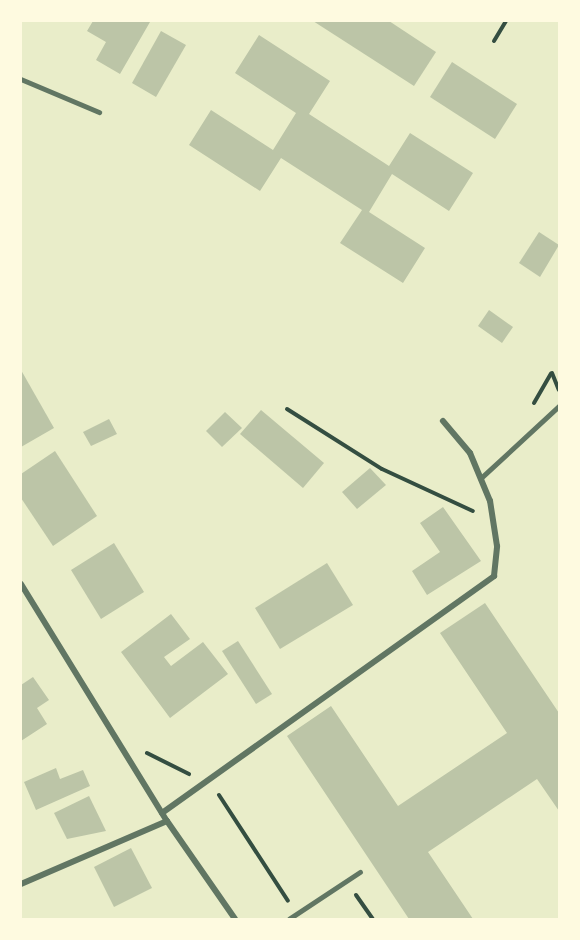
<!DOCTYPE html>
<style>
body{margin:0}
#map{position:relative;width:580px;height:940px;overflow:hidden;background:#e9edc9;font-family:"PT Sans Narrow",sans-serif}
div>[style]{position:absolute}
[style*='--x']{left:calc(var(--x)*1px);top:calc(var(--y)*1px);width:calc(var(--w)*1px);rotate:calc(var(--a)*1deg)}
.building>*{inset:0;background:#bcc5a7}
.path>*{height:4px;margin:-2px;padding:0 2px;transform-origin:2px;border-radius:2px;background:#344e41}
.service>*{height:4.5px;margin:-2.25px;padding:0 2.25px;transform-origin:2.25px;border-radius:2.25px;background:#617663}
.minor>*{height:6px;margin:-3px;padding:0 3px;transform-origin:3px;border-radius:3px;background:#617663}
span{translate:-50% -50%;white-space:nowrap;text-align:center;line-height:1.15;-webkit-text-stroke:6px #fefae0;paint-order:stroke}
.frame{position:absolute;inset:0;border:22px solid #fefae0;pointer-events:none}
</style>
<div id="map">
<div class="building">
<div style="clip-path:polygon(93px 21px,150px 22px,120px 74px,96px 60px,106px 42px,87px 31px)"></div>
<div style="clip-path:polygon(313px 21px,389px 21px,436px 52px,414px 86px)"></div>
<div style="clip-path:polygon(161px 31px,186px 45px,156px 97px,132px 83px)"></div>
<div style="clip-path:polygon(259px 35px,330px 81px,309px 114px,389px 166px,410px 133px,473px 173px,449px 211px,392px 174px,369px 212px,425px 248px,403px 283px,340px 243px,362px 210px,281px 158px,260px 191px,189px 145px,211px 110px,273px 150px,296px 113px,235px 73px)"></div>
<div style="clip-path:polygon(452px 62px,517px 104px,495px 139px,430px 97px)"></div>
<div style="clip-path:polygon(539px 232px,559px 245px,540px 277px,519px 263px)"></div>
<div style="clip-path:polygon(489px 310px,513px 327px,502px 343px,478px 326px)"></div>
<div style="clip-path:polygon(21px 370px,54px 428px,21px 447px)"></div>
<div style="clip-path:polygon(261px 410px,324px 463px,303px 488px,240px 434px)"></div>
<div style="clip-path:polygon(225px 412px,242px 428px,222px 447px,206px 431px)"></div>
<div style="clip-path:polygon(109px 419px,117px 434px,91px 446px,83px 432px)"></div>
<div style="clip-path:polygon(55px 451px,97px 516px,53px 546px,21px 498px,21px 474px)"></div>
<div style="clip-path:polygon(370px 468px,386px 485px,357px 509px,342px 492px)"></div>
<div style="clip-path:polygon(443px 507px,481px 561px,427px 595px,412px 571px,440px 552px,420px 523px)"></div>
<div style="clip-path:polygon(114px 543px,144px 592px,101px 619px,71px 570px)"></div>
<div style="clip-path:polygon(327px 563px,353px 605px,280px 649px,255px 608px)"></div>
<div style="clip-path:polygon(485px 603px,559px 713px,559px 811px,537px 779px,428px 852px,473px 919px,409px 919px,287px 736px,331px 706px,398px 806px,507px 733px,440px 633px)"></div>
<div style="clip-path:polygon(171px 614px,190px 639px,164px 657px,171px 666px,203px 642px,228px 674px,170px 718px,121px 652px)"></div>
<div style="clip-path:polygon(238px 641px,272px 694px,256px 704px,222px 651px)"></div>
<div style="clip-path:polygon(33px 677px,49px 700px,37px 708px,47px 724px,21px 741px,21px 685px)"></div>
<div style="clip-path:polygon(56px 768px,60px 779px,83px 770px,90px 786px,36px 810px,24px 782px)"></div>
<div style="clip-path:polygon(89px 796px,106px 831px,67px 839px,54px 813px)"></div>
<div style="clip-path:polygon(131px 848px,152px 888px,114px 907px,94px 867px)"></div>
</div>
<div class="path">
<div style="--x:494;--y:41;--w:23;--a:-59"></div>
<div style="--x:552;--y:373;--w:18;--a:68"></div>
<div style="--x:534;--y:403;--w:34;--a:-60"></div>
<div style="--x:287;--y:409;--w:112;--a:32.3"></div>
<div style="--x:382;--y:469;--w:100;--a:24.8"></div>
<div style="--x:147;--y:753;--w:47;--a:26.6"></div>
<div style="--x:219;--y:795;--w:126;--a:56.9"></div>
<div style="--x:356;--y:895;--w:29;--a:55"></div>
</div>
<div class="service">
<div style="--x:21;--y:79;--w:85;--a:22.9"></div>
<div style="--x:481;--y:478;--w:106;--a:-42.7"></div>
<div style="--x:289;--y:919;--w:85;--a:-33.5"></div>
</div>
<div class="minor">
<div style="--x:21;--y:584;--w:278;--a:58.4"></div>
<div style="--x:167;--y:821;--w:119;--a:55.2"></div>
<div style="--x:162;--y:813;--w:408;--a:-35.5"></div>
<div style="--x:494;--y:576;--w:30;--a:-84"></div>
<div style="--x:497;--y:546;--w:46;--a:-98.8"></div>
<div style="--x:490;--y:501;--w:52;--a:-112.6"></div>
<div style="--x:470;--y:453;--w:42;--a:-130.2"></div>
<div style="--x:21;--y:884;--w:159;--a:-23.3"></div>
</div>
<div class="frame"></div>
</div>
